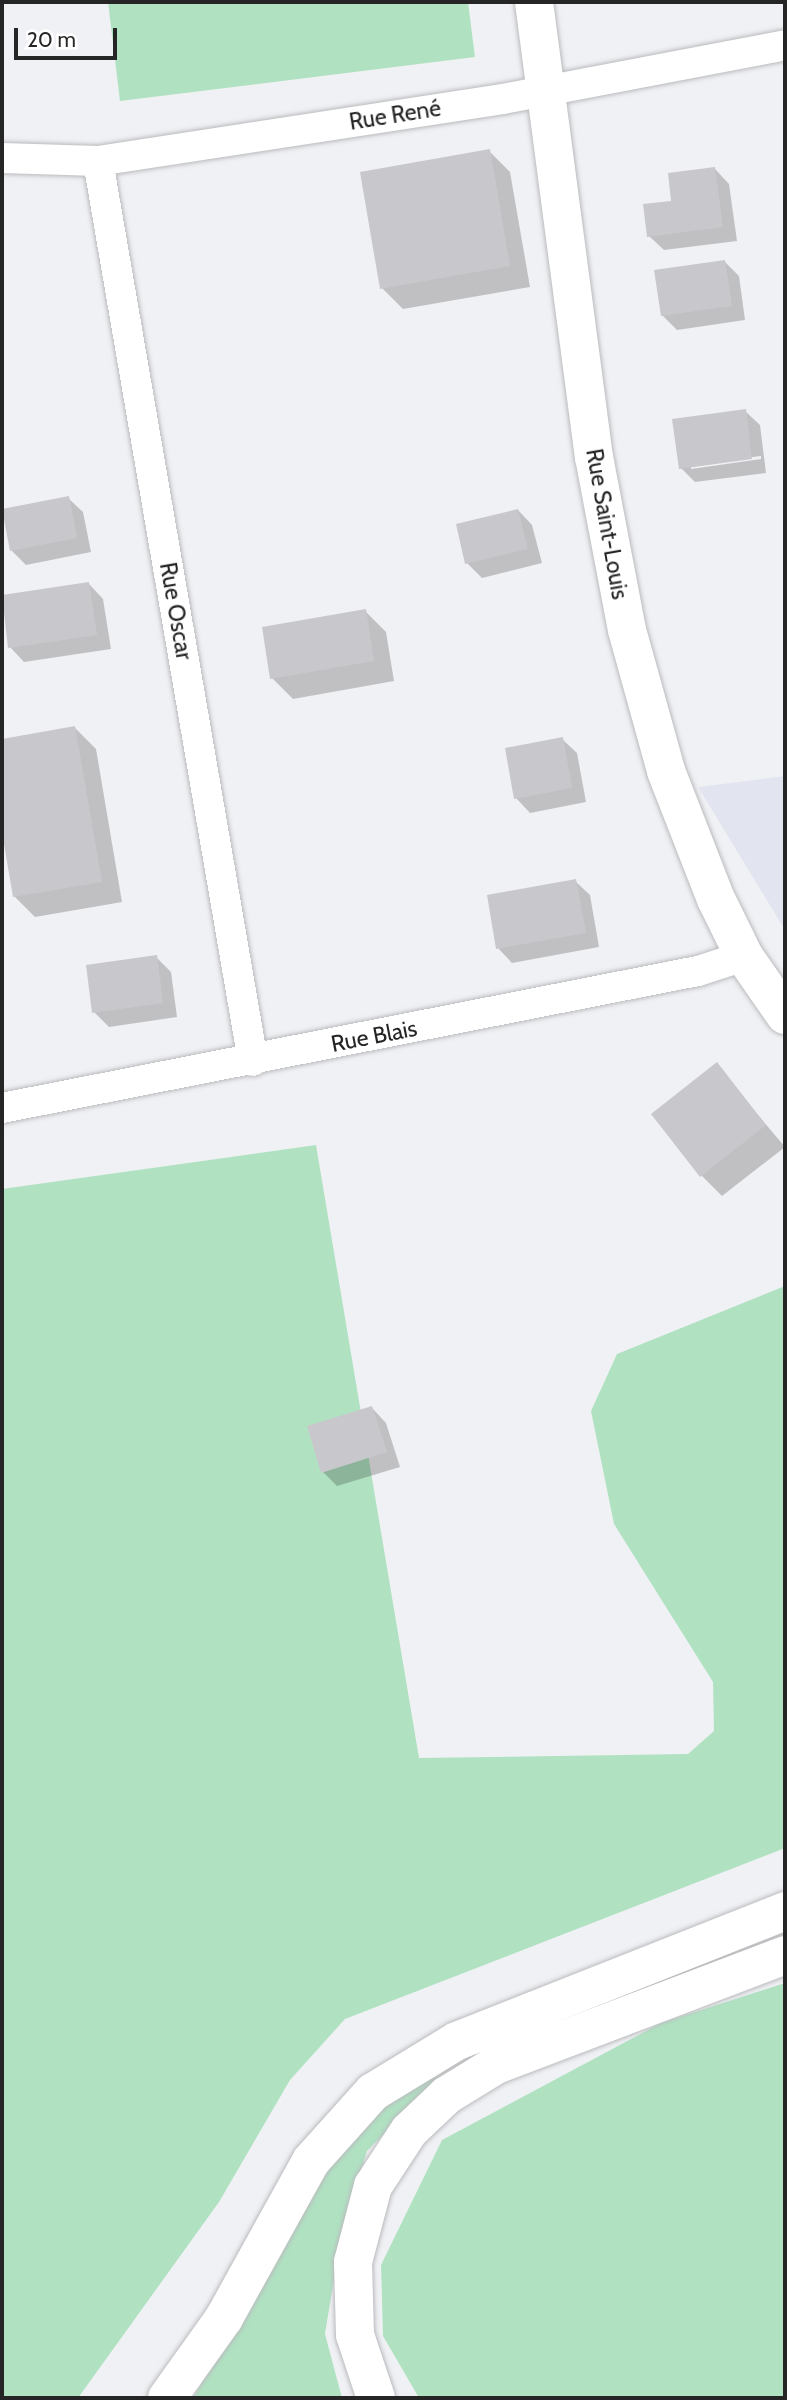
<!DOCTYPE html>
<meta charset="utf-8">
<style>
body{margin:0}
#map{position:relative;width:787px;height:2400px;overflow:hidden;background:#f0f1f4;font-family:Cabin,sans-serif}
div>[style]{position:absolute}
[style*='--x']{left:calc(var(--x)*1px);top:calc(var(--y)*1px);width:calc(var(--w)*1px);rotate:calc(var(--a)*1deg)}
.built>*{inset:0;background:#e2e5ef}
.green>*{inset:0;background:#b0e2c2}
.shadow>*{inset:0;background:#0003}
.building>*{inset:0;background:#c8c8cc}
.roads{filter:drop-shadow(0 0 2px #babbbe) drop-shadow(0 0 2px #babbbe)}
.minor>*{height:30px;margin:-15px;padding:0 15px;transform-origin:15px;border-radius:15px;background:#fff}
.secondary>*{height:38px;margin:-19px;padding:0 19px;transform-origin:19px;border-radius:19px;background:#fff}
.motorway>*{height:38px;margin:-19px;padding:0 19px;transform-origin:19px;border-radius:19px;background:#fff}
span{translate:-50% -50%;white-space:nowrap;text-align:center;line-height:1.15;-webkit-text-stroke:5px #fff;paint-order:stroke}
.street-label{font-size:23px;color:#252526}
.frame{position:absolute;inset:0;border:4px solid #252526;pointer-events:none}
.scale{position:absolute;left:14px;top:28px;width:103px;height:32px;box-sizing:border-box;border:4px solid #252526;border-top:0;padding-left:9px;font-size:21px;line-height:24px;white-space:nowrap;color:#252526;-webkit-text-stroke:5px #fff;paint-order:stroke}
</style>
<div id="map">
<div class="built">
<div style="clip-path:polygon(785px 776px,785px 930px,698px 787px)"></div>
</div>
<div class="green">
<div style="clip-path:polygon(108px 2px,468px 2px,475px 57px,120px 101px)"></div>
<div style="clip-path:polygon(316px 1145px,419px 1758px,688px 1754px,714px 1731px,713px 1682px,614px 1524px,591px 1411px,617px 1354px,785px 1286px,785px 1848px,345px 2019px,290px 2080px,219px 2202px,78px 2398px,2px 2398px,2px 1189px)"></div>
<div style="clip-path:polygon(785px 1983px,785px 2398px,419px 2398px,383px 2336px,381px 2265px,442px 2140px,661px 2023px)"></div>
<div style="clip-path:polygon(423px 2073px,438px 2080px,367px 2151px,341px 2236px,325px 2334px,342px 2398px,193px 2398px,364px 2110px)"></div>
</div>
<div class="shadow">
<div style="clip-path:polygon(489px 151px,510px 172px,530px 287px,403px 309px,382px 288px)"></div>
<div style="clip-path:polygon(715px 169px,729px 184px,737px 241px,664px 250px,649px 236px,673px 203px)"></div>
<div style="clip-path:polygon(725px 262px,739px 276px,745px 320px,677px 330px,662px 315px)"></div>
<div style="clip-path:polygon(evenodd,745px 411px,760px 425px,766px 473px,695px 482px,681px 468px,745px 411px,761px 456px,761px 459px,691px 469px,691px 465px,761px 456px)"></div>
<div style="clip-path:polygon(68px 498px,83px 512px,91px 552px,26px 565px,12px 551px)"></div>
<div style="clip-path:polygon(518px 510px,532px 525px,542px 563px,482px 578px,467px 563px)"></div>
<div style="clip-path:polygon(89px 584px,103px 599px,111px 649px,24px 662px,10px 647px)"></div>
<div style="clip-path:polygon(365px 611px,386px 632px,394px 681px,293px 699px,272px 678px)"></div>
<div style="clip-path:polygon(75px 728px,96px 749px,122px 902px,35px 917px,14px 896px,2px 822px,2px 740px)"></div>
<div style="clip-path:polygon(562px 739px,577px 753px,586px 802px,530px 813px,516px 798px)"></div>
<div style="clip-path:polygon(575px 881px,590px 895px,599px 947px,512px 963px,498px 948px)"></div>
<div style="clip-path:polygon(156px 957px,171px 972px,177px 1017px,109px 1027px,94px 1012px)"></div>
<div style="clip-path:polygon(716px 1065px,785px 1147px,722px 1196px,701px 1175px)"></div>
<div style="clip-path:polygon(372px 1408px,386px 1423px,400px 1467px,337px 1486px,323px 1472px)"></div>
</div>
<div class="building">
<div style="clip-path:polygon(490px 149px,510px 266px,380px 289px,360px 172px)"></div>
<div style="clip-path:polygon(715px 167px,723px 227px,647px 237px,643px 204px,671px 201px,668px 173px)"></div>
<div style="clip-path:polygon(725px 260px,732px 306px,661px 316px,654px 270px)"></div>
<div style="clip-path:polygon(746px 409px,752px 459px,679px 469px,672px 419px)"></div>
<div style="clip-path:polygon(69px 496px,77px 538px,10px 551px,2px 509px)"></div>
<div style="clip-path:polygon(518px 509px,528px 549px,465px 564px,456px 524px)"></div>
<div style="clip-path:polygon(89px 582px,97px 635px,8px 648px,2px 595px)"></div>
<div style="clip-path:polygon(366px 609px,374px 661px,270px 679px,262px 627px)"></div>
<div style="clip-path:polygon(75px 726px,102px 882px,13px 897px,2px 832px,2px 739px)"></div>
<div style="clip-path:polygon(563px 737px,572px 788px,514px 799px,505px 748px)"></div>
<div style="clip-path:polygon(576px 879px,586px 933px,496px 949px,487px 895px)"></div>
<div style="clip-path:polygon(157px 955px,163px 1003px,92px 1013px,86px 965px)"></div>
<div style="clip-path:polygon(717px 1062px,766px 1125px,700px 1177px,651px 1114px)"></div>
<div style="clip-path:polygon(372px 1406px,387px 1452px,321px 1473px,307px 1426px)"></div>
</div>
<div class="roads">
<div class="minor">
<div style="--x:2;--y:158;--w:96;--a:1.8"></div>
<div style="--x:98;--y:161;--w:410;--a:-8.7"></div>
<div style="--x:503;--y:99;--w:287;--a:-10.8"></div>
<div style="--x:98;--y:161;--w:913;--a:80.23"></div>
<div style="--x:2;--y:1108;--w:709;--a:-11.14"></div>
<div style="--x:698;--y:971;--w:48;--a:-18.1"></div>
</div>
<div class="secondary">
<div style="--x:534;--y:2;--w:459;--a:82.5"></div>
<div style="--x:594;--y:457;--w:176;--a:79.2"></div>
<div style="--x:627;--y:630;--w:146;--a:74.5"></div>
<div style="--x:666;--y:771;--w:137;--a:68.7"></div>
<div style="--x:716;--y:899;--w:64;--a:63.8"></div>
<div style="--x:744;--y:956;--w:72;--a:55.2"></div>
</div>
<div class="motorway">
<div style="--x:167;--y:2398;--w:98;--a:-54.5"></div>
<div style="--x:224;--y:2318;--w:179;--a:-61"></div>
<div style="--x:311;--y:2161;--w:93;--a:-48.1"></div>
<div style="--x:373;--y:2092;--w:98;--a:-31.3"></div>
<div style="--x:457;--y:2041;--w:353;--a:-21.6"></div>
<div style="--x:376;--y:2398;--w:66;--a:-108.4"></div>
<div style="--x:355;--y:2335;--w:73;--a:-91.6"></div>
<div style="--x:353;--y:2262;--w:79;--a:-75.3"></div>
<div style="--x:373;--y:2186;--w:66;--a:-56.8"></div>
<div style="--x:409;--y:2131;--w:52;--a:-43.5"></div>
<div style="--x:447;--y:2095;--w:57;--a:-31.5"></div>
<div style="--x:496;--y:2065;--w:309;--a:-20.8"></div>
</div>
</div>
<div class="street-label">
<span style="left:395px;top:115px;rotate:-9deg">Rue René</span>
<span style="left:607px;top:524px;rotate:80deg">Rue Saint-Louis</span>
<span style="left:176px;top:611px;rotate:80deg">Rue Oscar</span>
<span style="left:374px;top:1036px;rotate:-11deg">Rue Blais</span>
</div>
<div class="frame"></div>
<div class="scale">20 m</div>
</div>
